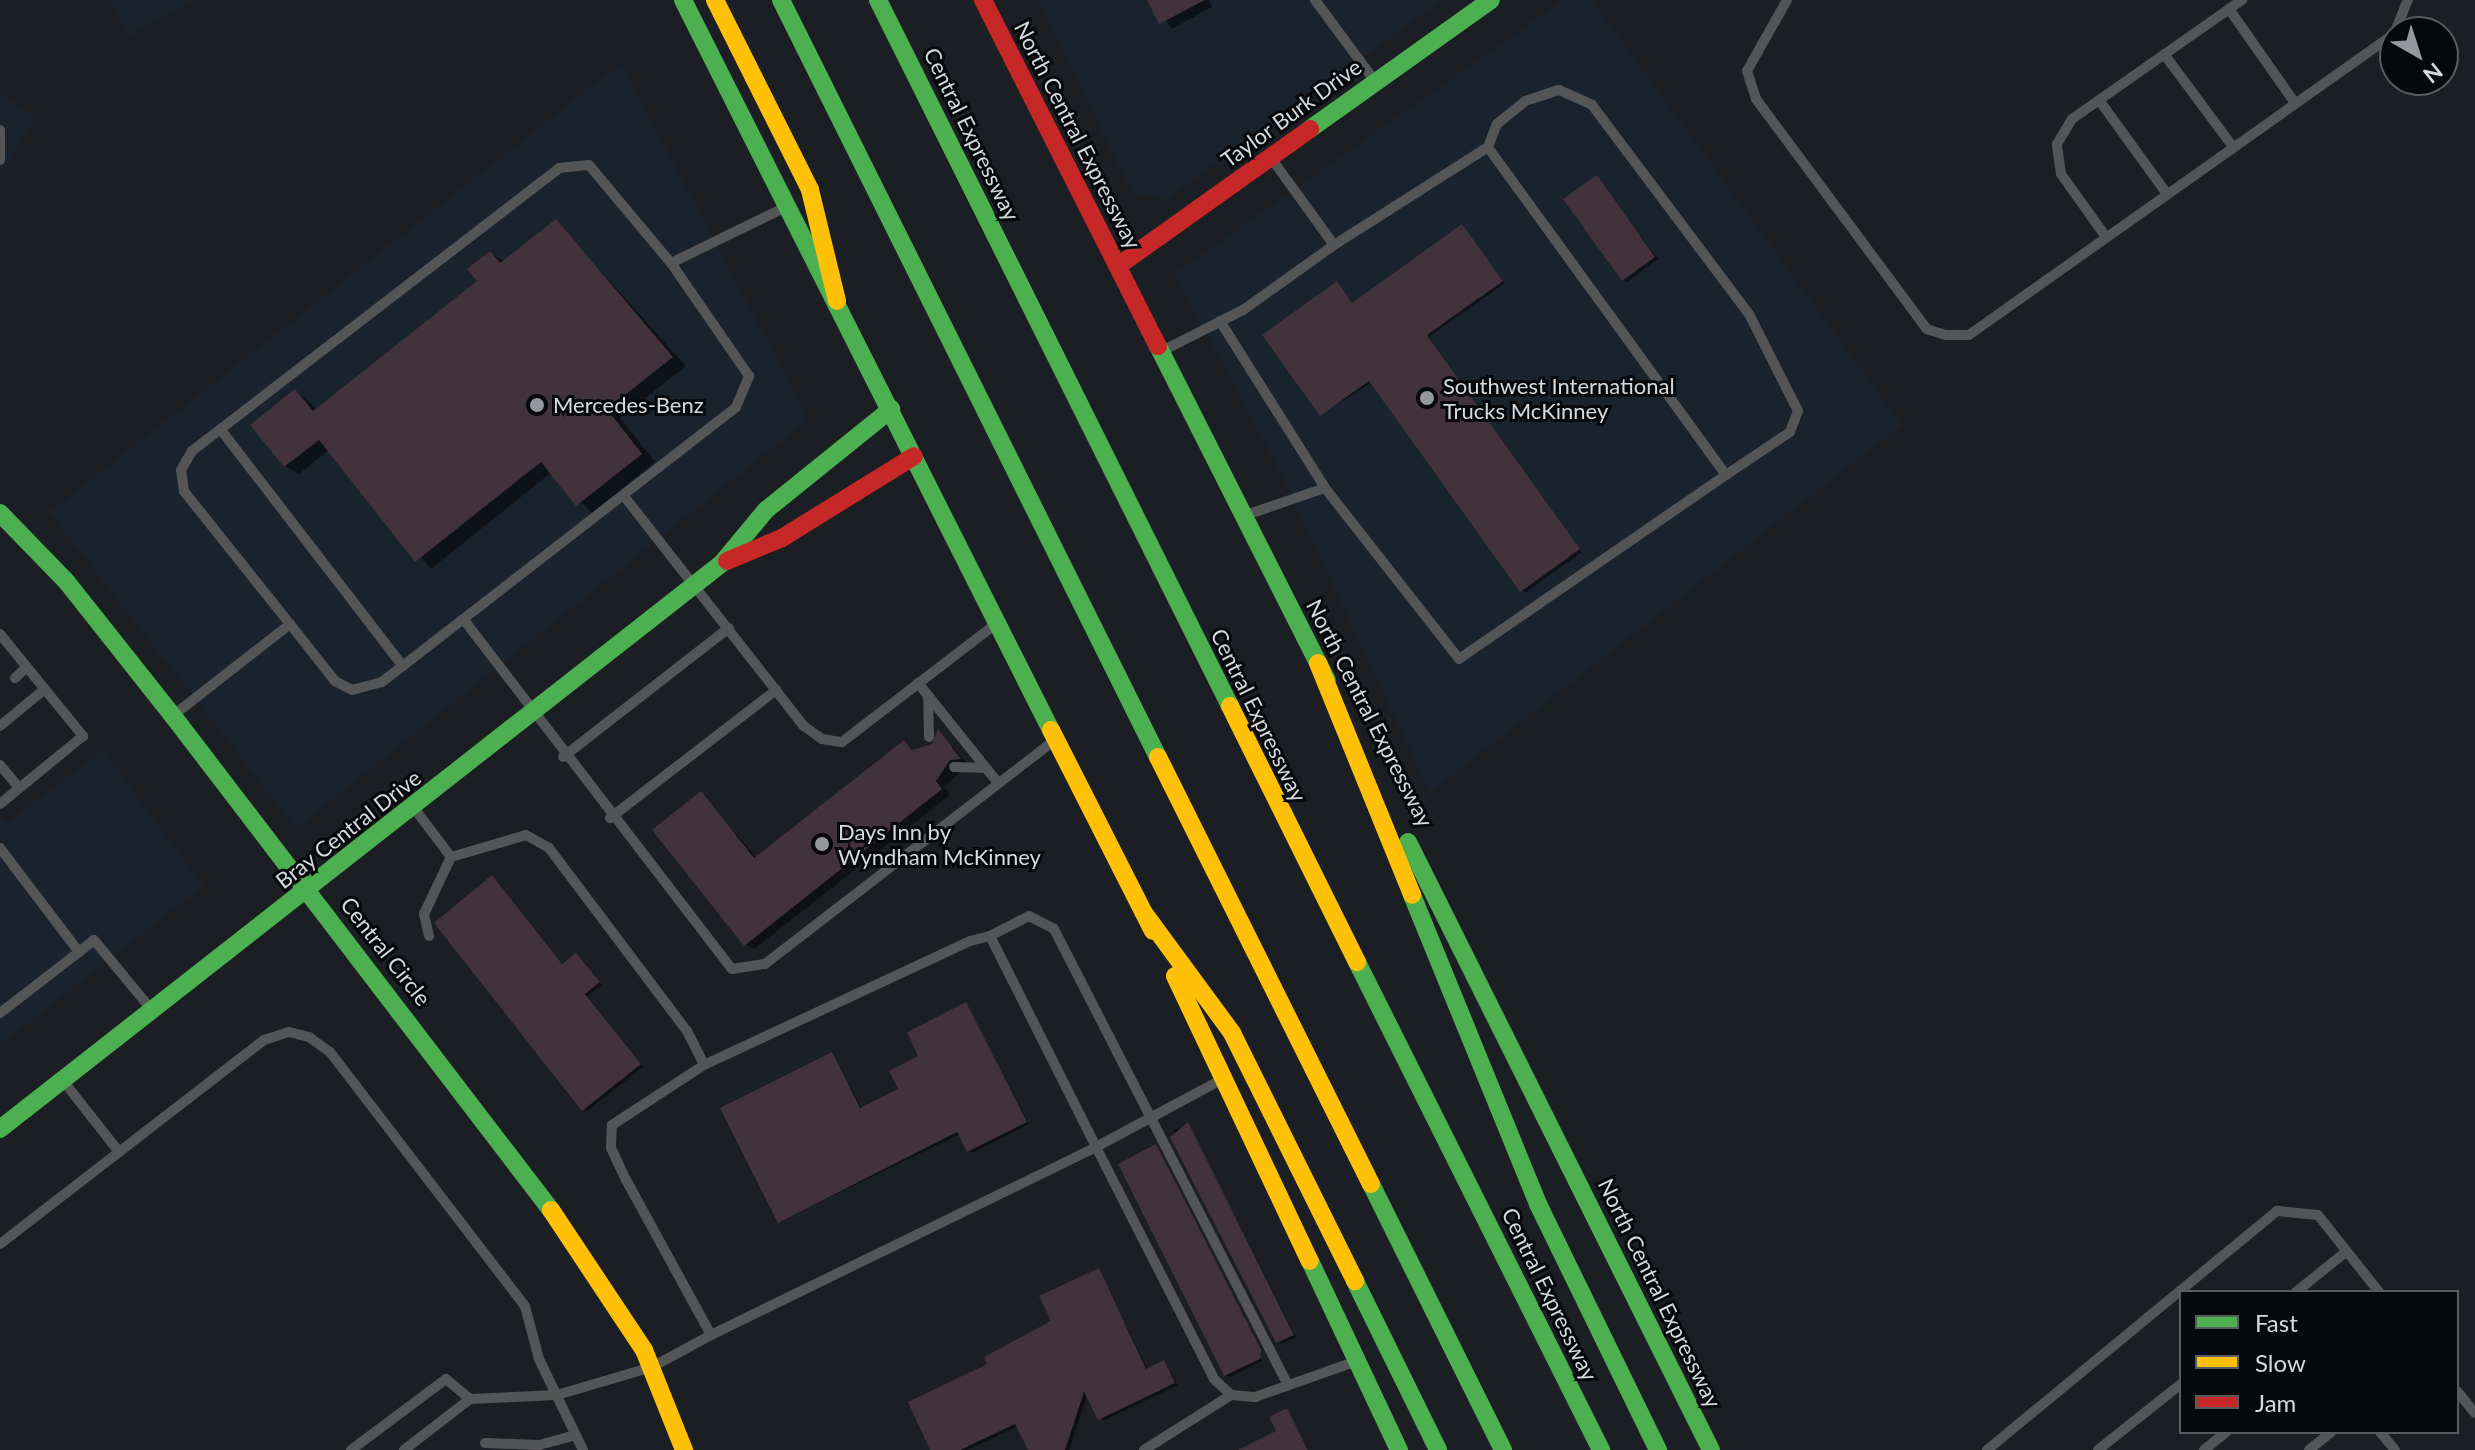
<!DOCTYPE html>
<style>
body{margin:0}
#map{position:relative;width:2475px;height:1450px;overflow:hidden;background:#1b1e22;font-family:Lato,sans-serif}
div>[style]{position:absolute}
[style*='--x']{left:calc(var(--x)*1px);top:calc(var(--y)*1px);width:calc(var(--w)*1px);rotate:calc(var(--a)*1deg)}
.built>*{inset:0;background:#19232d}
.shadow>*{inset:0;background:#0007}
.building>*{inset:0;background:#41323b}
.lane>*{height:10px;margin:-5px;padding:0 5px;transform-origin:5px;border-radius:5px;background:#545556}
.fast>*{height:18px;margin:-9px;padding:0 9px;transform-origin:9px;border-radius:9px;background:#4caf50}
.slow>*{height:18px;margin:-9px;padding:0 9px;transform-origin:9px;border-radius:9px;background:#ffc107}
.jam>*{height:18px;margin:-9px;padding:0 9px;transform-origin:9px;border-radius:9px;background:#c62828}
.dots>*{width:22px;height:22px;translate:-50% -50%;box-sizing:border-box;border:4px solid #06080b;border-radius:50%}
span{translate:-50% -50%;white-space:nowrap;text-align:center;line-height:1.15;-webkit-text-stroke:6px #06080b;paint-order:stroke}
.street-label{font-size:22px;color:#d5dade}
.poi-label{font-size:22px;color:#d5dade}
.left{translate:0 -50%;text-align:left}
.legend{position:absolute;left:2179px;top:1290px;width:280px;height:144px;box-sizing:border-box;background:#06080b;border:2px solid #595c5f;margin:0;padding:10px 14px;list-style:none;font-size:24px;color:#d5dade}
.legend li{display:flex;align-items:center;gap:16px;height:40px}
.legend b{width:40px;border:2px solid #595c5f}
.north{position:absolute;left:2379px;top:16px;width:80px;height:80px;box-sizing:border-box;background:#06080b;border:2px solid #595c5f;border-radius:50%;rotate:141deg;font-size:22px;font-weight:700;line-height:32px;text-align:center;color:#d5dade}
.north::after{content:'';display:block;margin:auto;width:28px;height:36px;background:#94989c;clip-path:polygon(50% 0,100% 100%,50% 72%,0 100%)}
</style>
<div id="map">
<div class="built">
<div style="clip-path:polygon(110px 0,194px 0,129px 36px)"></div>
<div style="clip-path:polygon(1038px 0,1442px 0,1166px 200px,1131px 192px)"></div>
<div style="clip-path:polygon(1563px 0,1592px 0,1902px 425px,1430px 793px,1278px 468px,1174px 274px)"></div>
<div style="clip-path:polygon(621px 63px,809px 419px,296px 829px,49px 512px)"></div>
<div style="clip-path:polygon(0 94px,37px 118px,0 171px)"></div>
<div style="clip-path:polygon(103px 750px,204px 886px,0 1045px,0 815px,7px 823px)"></div>
</div>
<div class="shadow">
<div style="clip-path:polygon(1150px 0,1209px 0,1212px 7px,1172px 29px)"></div>
<div style="clip-path:polygon(1597px 178px,1658px 259px,1627px 282px,1623px 279px)"></div>
<div style="clip-path:polygon(556px 221px,686px 366px,620px 418px,655px 462px,592px 513px,552px 472px,431px 569px,329px 450px,299px 474px,285px 466px,296px 391px,318px 410px,480px 282px,490px 253px,505px 262px)"></div>
<div style="clip-path:polygon(1462px 226px,1505px 283px,1429px 337px,1582px 552px,1525px 593px,1372px 382px,1321px 415px,1337px 284px,1353px 304px)"></div>
<div style="clip-path:polygon(939px 732px,968px 764px,944px 787px,950px 795px,754px 949px,745px 944px,701px 794px,757px 858px,904px 742px,916px 751px,934px 746px)"></div>
<div style="clip-path:polygon(492px 877px,563px 966px,580px 957px,602px 985px,587px 996px,643px 1067px,587px 1111px,436px 921px)"></div>
<div style="clip-path:polygon(966px 1004px,1029px 1124px,972px 1153px,960px 1134px,779px 1222px,832px 1054px,862px 1109px,901px 1090px)"></div>
<div style="clip-path:polygon(1188px 1124px,1296px 1337px,1281px 1344px,1173px 1131px)"></div>
<div style="clip-path:polygon(1155px 1147px,1262px 1361px,1230px 1377px,1226px 1375px)"></div>
<div style="clip-path:polygon(1099px 1270px,1148px 1370px,1164px 1362px,1178px 1385px,1103px 1421px,1088px 1394px,1069px 1450px,1030px 1450px,1018px 1426px,967px 1450px,933px 1450px,990px 1365px,1053px 1321px)"></div>
<div style="clip-path:polygon(1287px 1410px,1309px 1450px,1242px 1450px,1278px 1432px)"></div>
</div>
<div class="building">
<div style="clip-path:polygon(1147px 0,1205px 0,1159px 24px)"></div>
<div style="clip-path:polygon(1597px 175px,1655px 257px,1622px 281px,1563px 199px)"></div>
<div style="clip-path:polygon(556px 219px,673px 357px,607px 409px,642px 454px,576px 506px,541px 462px,415px 562px,319px 440px,284px 467px,250px 425px,295px 389px,313px 411px,477px 281px,467px 269px,490px 251px,500px 263px)"></div>
<div style="clip-path:polygon(1462px 224px,1503px 281px,1427px 335px,1580px 549px,1520px 592px,1369px 381px,1320px 416px,1262px 335px,1337px 281px,1352px 303px)"></div>
<div style="clip-path:polygon(938px 729px,961px 759px,950px 760px,936px 781px,942px 789px,744px 946px,652px 830px,701px 791px,754px 858px,904px 740px,912px 750px,932px 744px)"></div>
<div style="clip-path:polygon(492px 875px,562px 964px,576px 953px,600px 982px,585px 994px,641px 1064px,582px 1111px,434px 923px)"></div>
<div style="clip-path:polygon(966px 1002px,1027px 1122px,967px 1152px,957px 1132px,778px 1223px,720px 1108px,832px 1052px,860px 1108px,898px 1089px,889px 1071px,918px 1056px,907px 1032px)"></div>
<div style="clip-path:polygon(1188px 1122px,1294px 1335px,1276px 1343px,1170px 1137px)"></div>
<div style="clip-path:polygon(1156px 1144px,1261px 1350px,1260px 1359px,1224px 1376px,1118px 1164px)"></div>
<div style="clip-path:polygon(1099px 1268px,1146px 1369px,1164px 1360px,1175px 1383px,1098px 1420px,1084px 1392px,1065px 1450px,1028px 1450px,1015px 1424px,960px 1450px,930px 1450px,908px 1402px,987px 1364px,984px 1357px,1051px 1321px,1039px 1296px)"></div>
<div style="clip-path:polygon(1287px 1408px,1308px 1450px,1238px 1450px,1276px 1431px,1269px 1417px)"></div>
</div>
<div class="lane">
<div style="--x:1315;--y:0;--w:101;--a:53.5"></div>
<div style="--x:1787;--y:0;--w:81;--a:119.4"></div>
<div style="--x:1747;--y:71;--w:29;--a:72"></div>
<div style="--x:1756;--y:99;--w:287;--a:53.4"></div>
<div style="--x:1927;--y:329;--w:20;--a:18"></div>
<div style="--x:1946;--y:335;--w:23;--a:0"></div>
<div style="--x:1969;--y:335;--w:521;--a:-35.31"></div>
<div style="--x:2394;--y:34;--w:37;--a:-68"></div>
<div style="--x:2229;--y:9;--w:115;--a:54.9"></div>
<div style="--x:2164;--y:54;--w:116;--a:53.4"></div>
<div style="--x:2099;--y:100;--w:116;--a:54.1"></div>
<div style="--x:0;--y:130;--w:30;--a:90"></div>
<div style="--x:1488;--y:147;--w:25;--a:-69"></div>
<div style="--x:1497;--y:124;--w:36;--a:-39"></div>
<div style="--x:1525;--y:101;--w:36;--a:-18"></div>
<div style="--x:1559;--y:90;--w:36;--a:24"></div>
<div style="--x:1592;--y:105;--w:261;--a:53.1"></div>
<div style="--x:1749;--y:314;--w:109;--a:63.2"></div>
<div style="--x:1798;--y:411;--w:22;--a:111"></div>
<div style="--x:1790;--y:432;--w:77;--a:146.1"></div>
<div style="--x:2106;--y:237;--w:77;--a:-125.5"></div>
<div style="--x:2061;--y:174;--w:30;--a:-98"></div>
<div style="--x:2057;--y:144;--w:29;--a:-59"></div>
<div style="--x:2072;--y:119;--w:208;--a:-35"></div>
<div style="--x:1220;--y:321;--w:197;--a:57.8"></div>
<div style="--x:1164;--y:350;--w:89;--a:-26.9"></div>
<div style="--x:1243;--y:310;--w:112;--a:-35.5"></div>
<div style="--x:221;--y:430;--w:298;--a:52.4"></div>
<div style="--x:624;--y:496;--w:292;--a:52"></div>
<div style="--x:804;--y:726;--w:22;--a:36"></div>
<div style="--x:822;--y:739;--w:20;--a:9"></div>
<div style="--x:842;--y:742;--w:195;--a:-37.5"></div>
<div style="--x:1246;--y:515;--w:83;--a:-18.9"></div>
<div style="--x:1325;--y:488;--w:217;--a:51.9"></div>
<div style="--x:1459;--y:659;--w:324;--a:-34.6"></div>
<div style="--x:1726;--y:475;--w:405;--a:-126"></div>
<div style="--x:1488;--y:147;--w:183;--a:147.5"></div>
<div style="--x:1334;--y:245;--w:107;--a:-125.9"></div>
<div style="--x:464;--y:620;--w:440;--a:52.5"></div>
<div style="--x:732;--y:969;--w:33;--a:-9"></div>
<div style="--x:765;--y:964;--w:365;--a:-37.7"></div>
<div style="--x:290;--y:624;--w:170;--a:-128.6"></div>
<div style="--x:184;--y:491;--w:21;--a:-98"></div>
<div style="--x:181;--y:470;--w:22;--a:-60"></div>
<div style="--x:192;--y:451;--w:463;--a:-37.6"></div>
<div style="--x:559;--y:168;--w:30;--a:-6"></div>
<div style="--x:589;--y:165;--w:128;--a:50.1"></div>
<div style="--x:0;--y:634;--w:132;--a:50.9"></div>
<div style="--x:83;--y:736;--w:107;--a:140.7"></div>
<div style="--x:15;--y:678;--w:16;--a:-43"></div>
<div style="--x:918;--y:683;--w:128;--a:51.3"></div>
<div style="--x:928;--y:695;--w:42;--a:88.6"></div>
<div style="--x:175;--y:714;--w:146;--a:-38"></div>
<div style="--x:290;--y:624;--w:73;--a:51.7"></div>
<div style="--x:335;--y:681;--w:19;--a:28"></div>
<div style="--x:352;--y:690;--w:31;--a:-15"></div>
<div style="--x:382;--y:682;--w:448;--a:-37.8"></div>
<div style="--x:736;--y:407;--w:34;--a:-67"></div>
<div style="--x:749;--y:376;--w:137;--a:-124.6"></div>
<div style="--x:671;--y:263;--w:126;--a:-26"></div>
<div style="--x:0;--y:726;--w:58;--a:-39.4"></div>
<div style="--x:563;--y:757;--w:210;--a:-37.9"></div>
<div style="--x:0;--y:765;--w:30;--a:50"></div>
<div style="--x:954;--y:767;--w:32;--a:2"></div>
<div style="--x:414;--y:808;--w:61;--a:52.9"></div>
<div style="--x:451;--y:857;--w:78;--a:-16.3"></div>
<div style="--x:526;--y:835;--w:26;--a:29"></div>
<div style="--x:549;--y:848;--w:229;--a:53"></div>
<div style="--x:687;--y:1031;--w:38;--a:63"></div>
<div style="--x:610;--y:818;--w:210;--a:-37.6"></div>
<div style="--x:0;--y:848;--w:131;--a:52.8"></div>
<div style="--x:79;--y:952;--w:19;--a:-39"></div>
<div style="--x:94;--y:940;--w:89;--a:50.4"></div>
<div style="--x:429;--y:936;--w:23;--a:-103"></div>
<div style="--x:424;--y:914;--w:63;--a:-64.7"></div>
<div style="--x:990;--y:936;--w:44;--a:-27.1"></div>
<div style="--x:1029;--y:916;--w:28;--a:27"></div>
<div style="--x:1054;--y:929;--w:513;--a:62.84"></div>
<div style="--x:0;--y:1013;--w:100;--a:-37.7"></div>
<div style="--x:64;--y:1082;--w:89;--a:51.8"></div>
<div style="--x:0;--y:1244;--w:334;--a:-37.7"></div>
<div style="--x:264;--y:1040;--w:26;--a:-18"></div>
<div style="--x:289;--y:1032;--w:21;--a:14"></div>
<div style="--x:309;--y:1037;--w:26;--a:36"></div>
<div style="--x:330;--y:1052;--w:320;--a:52.5"></div>
<div style="--x:525;--y:1306;--w:55;--a:75.2"></div>
<div style="--x:539;--y:1359;--w:101;--a:64.2"></div>
<div style="--x:2296;--y:1292;--w:65;--a:-38.8"></div>
<div style="--x:711;--y:1335;--w:428;--a:-26"></div>
<div style="--x:1096;--y:1147;--w:260;--a:63"></div>
<div style="--x:1214;--y:1379;--w:23;--a:43"></div>
<div style="--x:1231;--y:1395;--w:24;--a:5"></div>
<div style="--x:1255;--y:1397;--w:105;--a:-19.5"></div>
<div style="--x:2457;--y:1391;--w:28;--a:51"></div>
<div style="--x:2380;--y:1432;--w:23;--a:50"></div>
<div style="--x:485;--y:1443;--w:54;--a:2.1"></div>
<div style="--x:539;--y:1445;--w:38;--a:-15"></div>
<div style="--x:351;--y:1450;--w:119;--a:-36.8"></div>
<div style="--x:446;--y:1379;--w:31;--a:40"></div>
<div style="--x:404;--y:1450;--w:83;--a:-37.7"></div>
<div style="--x:470;--y:1399;--w:87;--a:-2.6"></div>
<div style="--x:557;--y:1395;--w:99;--a:-16.4"></div>
<div style="--x:652;--y:1367;--w:67;--a:-28.5"></div>
<div style="--x:711;--y:1335;--w:177;--a:-118.7"></div>
<div style="--x:626;--y:1180;--w:35;--a:-115"></div>
<div style="--x:611;--y:1148;--w:23;--a:-88"></div>
<div style="--x:612;--y:1125;--w:110;--a:-33.1"></div>
<div style="--x:704;--y:1065;--w:293;--a:-25"></div>
<div style="--x:970;--y:941;--w:21;--a:-14"></div>
<div style="--x:990;--y:936;--w:236;--a:63.3"></div>
<div style="--x:1096;--y:1147;--w:144;--a:-28.2"></div>
<div style="--x:1144;--y:1450;--w:103;--a:-32.3"></div>
<div style="--x:1987;--y:1450;--w:376;--a:-39.5"></div>
<div style="--x:2277;--y:1211;--w:41;--a:5.6"></div>
<div style="--x:2318;--y:1215;--w:98;--a:51.6"></div>
<div style="--x:2098;--y:1450;--w:106;--a:-38.5"></div>
<div style="--x:2204;--y:1450;--w:28;--a:-39"></div>
<div style="--x:2309;--y:1450;--w:28;--a:-39"></div>
</div>
<div class="fast">
<div style="--x:683;--y:0;--w:818;--a:63.25"></div>
<div style="--x:781;--y:0;--w:846;--a:63.53"></div>
<div style="--x:878;--y:0;--w:789;--a:63.5"></div>
<div style="--x:1310;--y:129;--w:222;--a:-35.5"></div>
<div style="--x:1158;--y:346;--w:374;--a:63.2"></div>
<div style="--x:0;--y:513;--w:95;--a:45.9"></div>
<div style="--x:66;--y:581;--w:172;--a:51.6"></div>
<div style="--x:173;--y:716;--w:622;--a:52.58"></div>
<div style="--x:1408;--y:842;--w:679;--a:63.51"></div>
<div style="--x:1412;--y:895;--w:334;--a:67.8"></div>
<div style="--x:1538;--y:1204;--w:274;--a:64"></div>
<div style="--x:1357;--y:962;--w:546;--a:63.43"></div>
<div style="--x:0;--y:1129;--w:917;--a:-38.09"></div>
<div style="--x:722;--y:563;--w:69;--a:-50.3"></div>
<div style="--x:766;--y:510;--w:161;--a:-38.9"></div>
<div style="--x:1371;--y:1184;--w:297;--a:63.6"></div>
<div style="--x:1310;--y:1261;--w:209;--a:64.8"></div>
<div style="--x:1355;--y:1281;--w:188;--a:63.8"></div>
</div>
<div class="slow">
<div style="--x:715;--y:0;--w:212;--a:63.4"></div>
<div style="--x:810;--y:190;--w:114;--a:76.3"></div>
<div style="--x:1318;--y:663;--w:250;--a:67.9"></div>
<div style="--x:1230;--y:706;--w:286;--a:63.6"></div>
<div style="--x:1051;--y:730;--w:225;--a:63.1"></div>
<div style="--x:1158;--y:757;--w:477;--a:63.5"></div>
<div style="--x:1144;--y:913;--w:149;--a:53.7"></div>
<div style="--x:1232;--y:1033;--w:277;--a:63.6"></div>
<div style="--x:1175;--y:976;--w:315;--a:64.7"></div>
<div style="--x:551;--y:1210;--w:168;--a:56.4"></div>
<div style="--x:644;--y:1350;--w:108;--a:68.2"></div>
</div>
<div class="jam">
<div style="--x:983;--y:0;--w:388;--a:63.2"></div>
<div style="--x:1118;--y:266;--w:236;--a:-35.5"></div>
<div style="--x:727;--y:561;--w:60;--a:-22.7"></div>
<div style="--x:782;--y:538;--w:155;--a:-31.8"></div>
</div>
<div class="dots">
<div style="left:1427px;top:398px;background:#94989c"></div>
<div style="left:537px;top:405px;background:#94989c"></div>
<div style="left:822px;top:844px;background:#94989c"></div>
</div>
<div class="street-label">
<span style="left:1291px;top:113px;rotate:-36deg">Taylor Burk Drive</span>
<span style="left:972px;top:134px;rotate:64deg">Central Expressway</span>
<span style="left:1078px;top:135px;rotate:63deg">North Central Expressway</span>
<span style="left:1370px;top:713px;rotate:63deg">North Central Expressway</span>
<span style="left:1259px;top:715px;rotate:64deg">Central Expressway</span>
<span style="left:348px;top:829px;rotate:-38deg">Bray Central Drive</span>
<span style="left:386px;top:951px;rotate:52deg">Central Circle</span>
<span style="left:1660px;top:1293px;rotate:64deg">North Central Expressway</span>
<span style="left:1550px;top:1294px;rotate:64deg">Central Expressway</span>
</div>
<div class="poi-label">
<span class="left" style="left:1443px;top:398px">Southwest International<br>Trucks McKinney</span>
<span class="left" style="left:553px;top:405px">Mercedes-Benz</span>
<span class="left" style="left:838px;top:844px">Days Inn by<br>Wyndham McKinney</span>
</div>
<ul class="legend">
<li><b style="height:10px;background:#4caf50"></b>Fast</li>
<li><b style="height:10px;background:#ffc107"></b>Slow</li>
<li><b style="height:10px;background:#c62828"></b>Jam</li>
</ul>
<div class="north">N</div>
</div>
